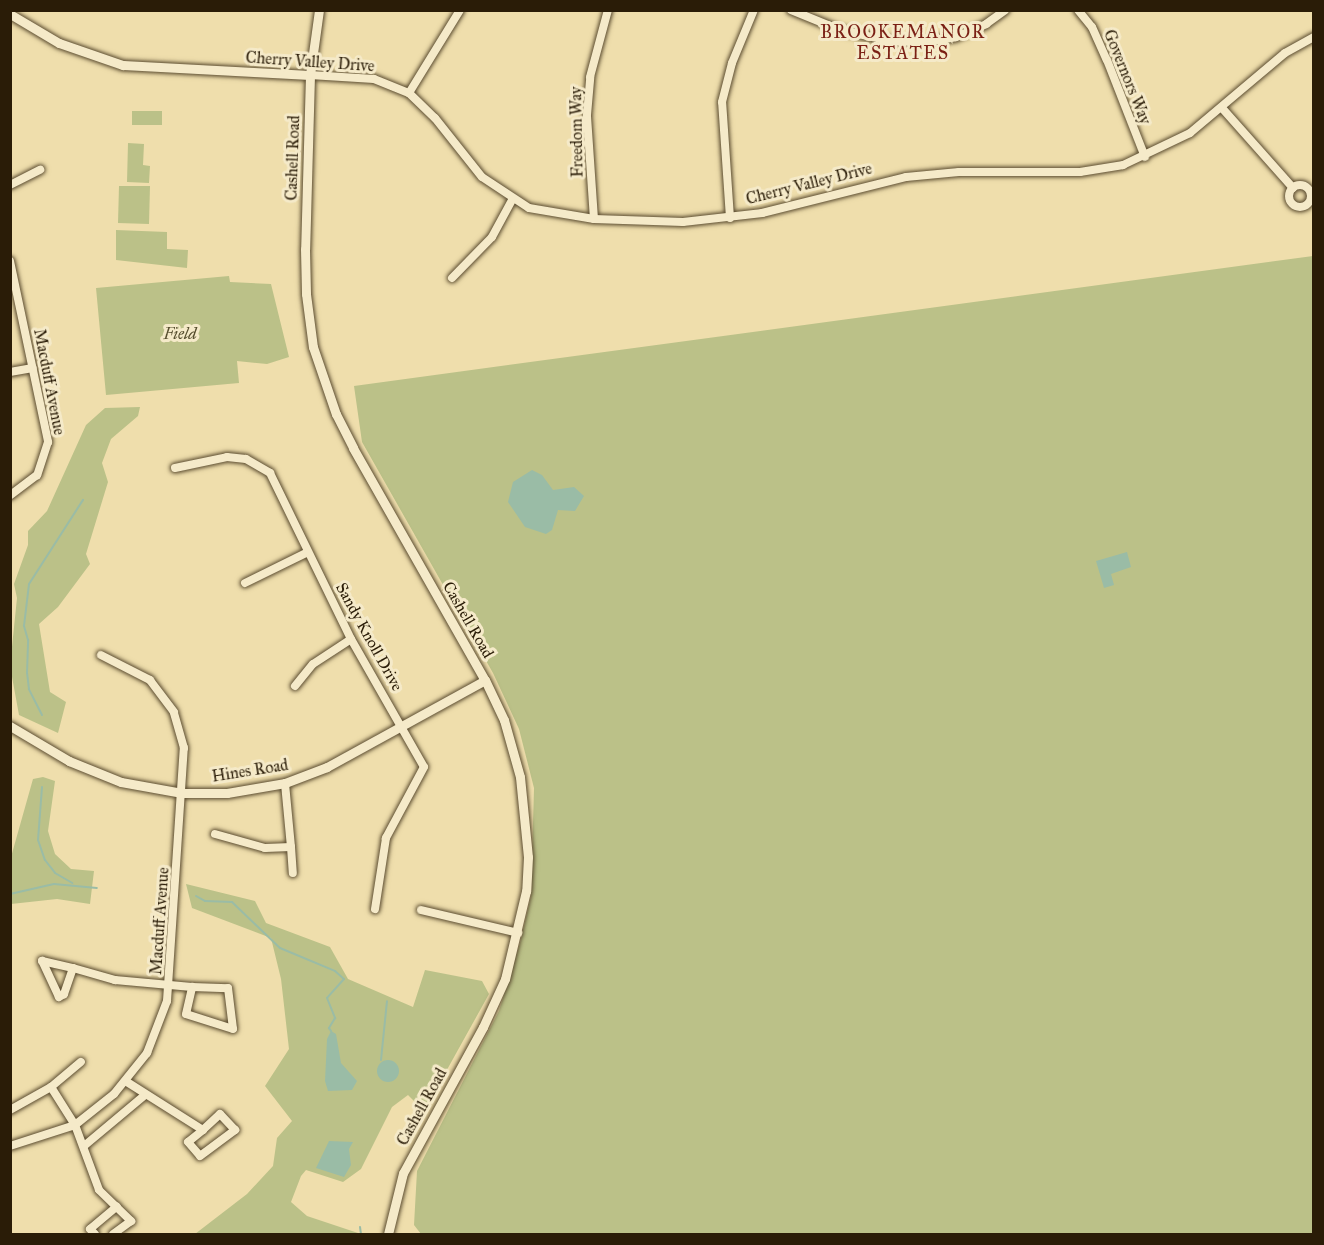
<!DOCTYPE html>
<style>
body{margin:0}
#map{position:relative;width:1324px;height:1245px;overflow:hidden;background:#efdeac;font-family:"IM FELL Great Primer",serif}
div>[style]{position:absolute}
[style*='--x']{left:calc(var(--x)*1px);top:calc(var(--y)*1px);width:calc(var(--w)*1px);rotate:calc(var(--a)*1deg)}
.green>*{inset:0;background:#bbc188}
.water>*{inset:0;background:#9abca6}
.round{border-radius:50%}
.stream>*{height:2px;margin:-1px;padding:0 1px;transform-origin:1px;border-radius:1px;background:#9abca6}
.roads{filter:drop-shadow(0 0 2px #5b4c30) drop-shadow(0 0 2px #5b4c30)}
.minor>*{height:8px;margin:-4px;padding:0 4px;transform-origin:4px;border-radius:4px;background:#f5eac9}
.minor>.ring{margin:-4px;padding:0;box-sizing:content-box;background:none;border:8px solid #f5eac9;border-radius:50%}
.tertiary>*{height:9px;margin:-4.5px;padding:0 4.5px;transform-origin:4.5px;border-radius:4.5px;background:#f5eac9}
span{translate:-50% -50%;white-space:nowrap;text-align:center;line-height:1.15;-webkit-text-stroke:6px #f5eac9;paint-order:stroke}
.street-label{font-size:16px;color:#2a1c07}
.park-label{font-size:16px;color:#564e2e;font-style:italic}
.neighbourhood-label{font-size:18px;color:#7a1f14;letter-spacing:1.5px}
.frame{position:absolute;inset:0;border:12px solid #2a1c07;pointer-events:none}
</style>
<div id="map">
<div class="green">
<div style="clip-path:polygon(132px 111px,162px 111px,162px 125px,132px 125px)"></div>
<div style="clip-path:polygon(128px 143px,144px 144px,143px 165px,150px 166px,149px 183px,127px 182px)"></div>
<div style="clip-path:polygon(119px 186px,150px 186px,149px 224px,118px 223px)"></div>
<div style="clip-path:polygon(116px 230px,167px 232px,167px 249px,188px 250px,187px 268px,116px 260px)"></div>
<div style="clip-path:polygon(1313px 256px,1313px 1234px,421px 1234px,414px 1225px,417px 1171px,499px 1011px,520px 943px,531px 896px,534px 788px,519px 729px,493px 673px,362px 442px,354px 386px)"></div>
<div style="clip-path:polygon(229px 276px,230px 282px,271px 284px,289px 357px,267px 364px,237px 361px,239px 383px,106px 395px,96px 288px)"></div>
<div style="clip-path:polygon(140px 407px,138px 416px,111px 439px,102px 463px,108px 482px,86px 554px,90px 564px,58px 607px,39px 624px,50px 692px,66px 702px,58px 733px,19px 715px,10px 666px,17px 598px,14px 584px,28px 545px,28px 531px,47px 511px,86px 425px,105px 408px)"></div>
<div style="clip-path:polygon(43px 777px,55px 781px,48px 831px,55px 854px,71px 869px,94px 871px,90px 904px,57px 899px,11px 904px,11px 857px,33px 779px)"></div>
<div style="clip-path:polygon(186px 884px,255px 901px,266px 923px,330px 947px,348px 979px,413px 1007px,425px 970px,482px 981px,489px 994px,428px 1104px,417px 1104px,408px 1095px,392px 1107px,361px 1169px,343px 1182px,306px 1170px,301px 1176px,291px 1202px,307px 1216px,361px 1234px,195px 1234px,247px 1194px,273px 1166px,277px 1138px,292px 1121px,265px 1086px,289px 1049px,281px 979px,271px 938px,192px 908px)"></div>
</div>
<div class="water">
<div style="clip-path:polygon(532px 470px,542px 475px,553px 490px,574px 487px,584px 496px,575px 511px,558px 510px,552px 530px,546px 534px,525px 527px,508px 502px,513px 482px)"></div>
<div style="clip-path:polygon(1127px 552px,1131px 567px,1111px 574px,1114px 585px,1104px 588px,1096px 561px)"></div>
<div style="clip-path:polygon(331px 1031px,336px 1034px,341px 1063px,357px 1081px,352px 1090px,328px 1091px,325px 1081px,327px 1039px)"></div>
<div class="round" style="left:377px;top:1060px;width:22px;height:22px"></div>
<div style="clip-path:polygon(329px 1141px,353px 1142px,349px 1149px,351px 1165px,344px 1177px,316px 1168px)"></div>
</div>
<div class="stream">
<div style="--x:42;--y:715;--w:29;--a:-117"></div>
<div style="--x:29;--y:689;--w:16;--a:-97"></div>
<div style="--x:27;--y:673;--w:33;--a:-88"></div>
<div style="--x:28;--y:640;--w:15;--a:-106"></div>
<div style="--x:24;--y:626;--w:42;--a:-83.2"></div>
<div style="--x:29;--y:584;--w:100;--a:-57.3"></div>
<div style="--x:42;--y:787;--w:53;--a:94.3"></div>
<div style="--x:38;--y:840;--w:21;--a:71"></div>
<div style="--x:45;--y:860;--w:16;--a:52"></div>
<div style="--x:55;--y:873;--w:20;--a:30"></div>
<div style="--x:10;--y:894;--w:45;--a:-12.8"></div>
<div style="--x:54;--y:884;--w:43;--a:5.3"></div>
<div style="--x:196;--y:896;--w:10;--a:29"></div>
<div style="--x:205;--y:901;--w:27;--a:2"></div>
<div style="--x:232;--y:902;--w:66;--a:43.8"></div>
<div style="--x:280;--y:948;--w:60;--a:22.7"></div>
<div style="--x:335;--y:971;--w:12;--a:42"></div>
<div style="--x:344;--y:979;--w:25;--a:132"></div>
<div style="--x:327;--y:998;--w:22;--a:68"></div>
<div style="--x:335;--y:1018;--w:12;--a:121"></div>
<div style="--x:329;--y:1028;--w:4;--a:56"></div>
<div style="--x:381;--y:1060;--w:59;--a:-84.2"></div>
<div style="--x:360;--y:1227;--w:7;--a:82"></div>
</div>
<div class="roads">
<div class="minor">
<div style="--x:791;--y:10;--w:53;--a:22.2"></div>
<div style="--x:840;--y:30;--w:51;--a:12.4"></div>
<div style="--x:890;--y:41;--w:36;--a:2"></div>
<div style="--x:926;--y:42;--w:30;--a:-9"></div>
<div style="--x:956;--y:37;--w:33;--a:-23"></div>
<div style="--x:986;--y:24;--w:24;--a:-36"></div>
<div style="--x:1078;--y:10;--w:22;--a:51"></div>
<div style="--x:1092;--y:27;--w:36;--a:66"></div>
<div style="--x:1107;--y:60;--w:104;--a:68.6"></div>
<div style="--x:310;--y:75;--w:64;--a:3.6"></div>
<div style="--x:374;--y:79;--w:38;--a:22"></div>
<div style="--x:409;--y:93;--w:36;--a:44"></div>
<div style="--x:435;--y:118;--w:75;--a:51.5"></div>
<div style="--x:482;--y:177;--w:56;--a:33.4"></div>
<div style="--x:529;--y:208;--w:66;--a:9.6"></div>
<div style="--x:594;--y:219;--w:89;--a:1.9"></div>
<div style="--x:683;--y:222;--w:80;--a:-6.5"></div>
<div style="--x:762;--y:213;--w:148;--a:-14"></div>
<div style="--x:906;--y:177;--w:53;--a:-5.4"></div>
<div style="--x:959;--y:172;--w:121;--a:0"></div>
<div style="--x:1080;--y:172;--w:44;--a:-9.2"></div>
<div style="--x:1123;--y:165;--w:74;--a:-25.5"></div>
<div style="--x:1190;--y:133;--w:124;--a:-40.1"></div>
<div style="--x:1285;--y:53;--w:33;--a:-29"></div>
<div style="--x:409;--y:93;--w:97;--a:-58.4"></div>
<div style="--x:1222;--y:108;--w:107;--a:48.4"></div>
<div style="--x:10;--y:185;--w:34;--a:-27"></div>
<div class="ring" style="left:1289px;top:185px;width:14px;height:14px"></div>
<div style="--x:730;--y:218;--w:116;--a:-93.9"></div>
<div style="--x:722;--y:102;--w:40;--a:-75.6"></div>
<div style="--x:732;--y:63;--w:57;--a:-67.5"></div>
<div style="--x:594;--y:219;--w:104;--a:-93.9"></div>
<div style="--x:587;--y:115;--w:38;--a:-85"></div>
<div style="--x:590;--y:77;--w:69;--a:-75"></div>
<div style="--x:10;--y:261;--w:185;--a:78.1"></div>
<div style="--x:48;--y:442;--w:35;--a:108"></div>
<div style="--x:37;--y:475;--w:34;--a:143"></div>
<div style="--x:452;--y:278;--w:57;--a:-45.7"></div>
<div style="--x:492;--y:237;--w:42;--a:-61.6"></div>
<div style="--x:10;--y:372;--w:23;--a:-10"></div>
<div style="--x:175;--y:468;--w:53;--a:-11.9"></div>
<div style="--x:227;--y:457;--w:19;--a:6"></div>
<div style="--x:246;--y:459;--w:28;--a:30"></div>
<div style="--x:270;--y:473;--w:185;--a:64"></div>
<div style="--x:351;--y:639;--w:147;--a:60.3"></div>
<div style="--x:424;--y:767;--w:81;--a:118.2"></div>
<div style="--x:386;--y:838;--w:72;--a:98.8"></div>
<div style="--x:245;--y:583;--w:70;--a:-26.2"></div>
<div style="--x:295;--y:686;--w:28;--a:-51"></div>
<div style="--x:313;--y:664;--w:45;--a:-33.3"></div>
<div style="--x:215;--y:834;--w:52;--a:15.6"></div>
<div style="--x:265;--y:848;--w:26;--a:-2"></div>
<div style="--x:291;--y:847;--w:64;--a:-95.4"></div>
<div style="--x:291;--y:847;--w:26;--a:86"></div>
<div style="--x:421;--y:910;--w:100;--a:13.3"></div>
<div style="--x:42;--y:961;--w:32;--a:13"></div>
<div style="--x:73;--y:968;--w:28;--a:109"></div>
<div style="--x:64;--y:994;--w:6;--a:149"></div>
<div style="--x:59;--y:997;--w:40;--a:-115"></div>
<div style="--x:73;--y:968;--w:44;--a:15.9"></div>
<div style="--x:115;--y:980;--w:77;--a:5.2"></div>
<div style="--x:192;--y:987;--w:36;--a:2"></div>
<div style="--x:228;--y:988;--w:41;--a:83"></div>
<div style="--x:233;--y:1029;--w:49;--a:-162.3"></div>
<div style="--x:186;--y:1014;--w:28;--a:-77"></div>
<div style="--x:127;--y:1082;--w:90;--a:32.3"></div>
<div style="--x:203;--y:1130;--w:19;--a:141"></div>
<div style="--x:188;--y:1142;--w:18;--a:49"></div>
<div style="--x:200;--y:1156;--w:44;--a:-36.6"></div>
<div style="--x:235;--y:1130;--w:22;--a:-133"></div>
<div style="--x:220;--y:1114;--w:23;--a:137"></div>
<div style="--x:51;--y:1087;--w:39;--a:-40"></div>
<div style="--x:10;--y:1110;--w:47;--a:-29.3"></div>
<div style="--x:51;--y:1087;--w:45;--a:57.7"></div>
<div style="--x:75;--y:1125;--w:69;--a:69.7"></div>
<div style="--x:99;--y:1190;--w:45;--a:44.1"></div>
<div style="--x:131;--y:1221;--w:22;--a:144"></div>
<div style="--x:10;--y:1146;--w:68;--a:-17.9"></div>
<div style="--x:75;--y:1125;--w:50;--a:-38.5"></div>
<div style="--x:114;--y:1094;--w:53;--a:-51.2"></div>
<div style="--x:147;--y:1053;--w:56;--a:-69"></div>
<div style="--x:167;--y:1001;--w:254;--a:-86.2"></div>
<div style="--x:184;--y:748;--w:37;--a:-106"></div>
<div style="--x:174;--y:712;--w:40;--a:-127"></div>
<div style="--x:150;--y:680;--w:55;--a:-153"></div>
<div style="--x:84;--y:1146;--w:80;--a:-39.9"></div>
<div style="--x:95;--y:1234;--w:7;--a:-135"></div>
<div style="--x:90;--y:1229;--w:35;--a:-40"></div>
</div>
<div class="tertiary">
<div style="--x:319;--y:10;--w:66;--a:97.9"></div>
<div style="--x:310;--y:75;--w:174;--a:91.6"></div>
<div style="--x:305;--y:249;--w:45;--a:88.7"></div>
<div style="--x:306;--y:294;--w:53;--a:82.5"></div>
<div style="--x:313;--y:347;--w:71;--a:71.1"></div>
<div style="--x:336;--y:414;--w:38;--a:63"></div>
<div style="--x:353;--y:448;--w:267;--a:60.4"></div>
<div style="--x:485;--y:680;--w:44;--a:64.6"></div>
<div style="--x:504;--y:720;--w:59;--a:74.3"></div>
<div style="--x:520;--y:777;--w:80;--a:84.3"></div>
<div style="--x:528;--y:857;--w:34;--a:93"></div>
<div style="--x:526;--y:891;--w:90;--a:103.4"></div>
<div style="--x:505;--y:979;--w:53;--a:114.6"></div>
<div style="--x:483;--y:1027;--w:166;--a:118.7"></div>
<div style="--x:403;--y:1173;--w:63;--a:103.8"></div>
<div style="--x:10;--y:14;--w:57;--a:30.6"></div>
<div style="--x:59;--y:43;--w:68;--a:19"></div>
<div style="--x:123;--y:65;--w:187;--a:3.1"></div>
<div style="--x:10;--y:726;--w:69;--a:30.7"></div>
<div style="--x:69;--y:761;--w:56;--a:22"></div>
<div style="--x:121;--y:782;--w:62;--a:10.2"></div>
<div style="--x:182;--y:793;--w:45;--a:0"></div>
<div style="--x:227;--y:793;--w:59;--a:-9.8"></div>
<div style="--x:285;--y:783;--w:45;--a:-20.9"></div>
<div style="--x:327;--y:767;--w:180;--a:-28.8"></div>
</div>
</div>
<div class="street-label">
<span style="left:310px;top:62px;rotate:4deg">Cherry Valley Drive</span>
<span style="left:1127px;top:77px;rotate:68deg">Governors Way</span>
<span style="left:577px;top:132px;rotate:-91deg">Freedom Way</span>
<span style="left:293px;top:158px;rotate:-88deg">Cashell Road</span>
<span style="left:809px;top:184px;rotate:-14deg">Cherry Valley Drive</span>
<span style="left:49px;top:382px;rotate:79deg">Macduff Avenue</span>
<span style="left:468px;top:620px;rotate:60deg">Cashell Road</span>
<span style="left:369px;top:637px;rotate:61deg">Sandy Knoll Drive</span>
<span style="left:250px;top:771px;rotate:-9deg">Hines Road</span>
<span style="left:160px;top:921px;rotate:-86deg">Macduff Avenue</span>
<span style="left:422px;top:1107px;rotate:-61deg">Cashell Road</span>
</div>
<div class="park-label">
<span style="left:180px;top:334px">Field</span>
</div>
<div class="neighbourhood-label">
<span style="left:903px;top:43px">BROOKEMANOR<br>ESTATES</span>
</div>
<div class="frame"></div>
</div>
